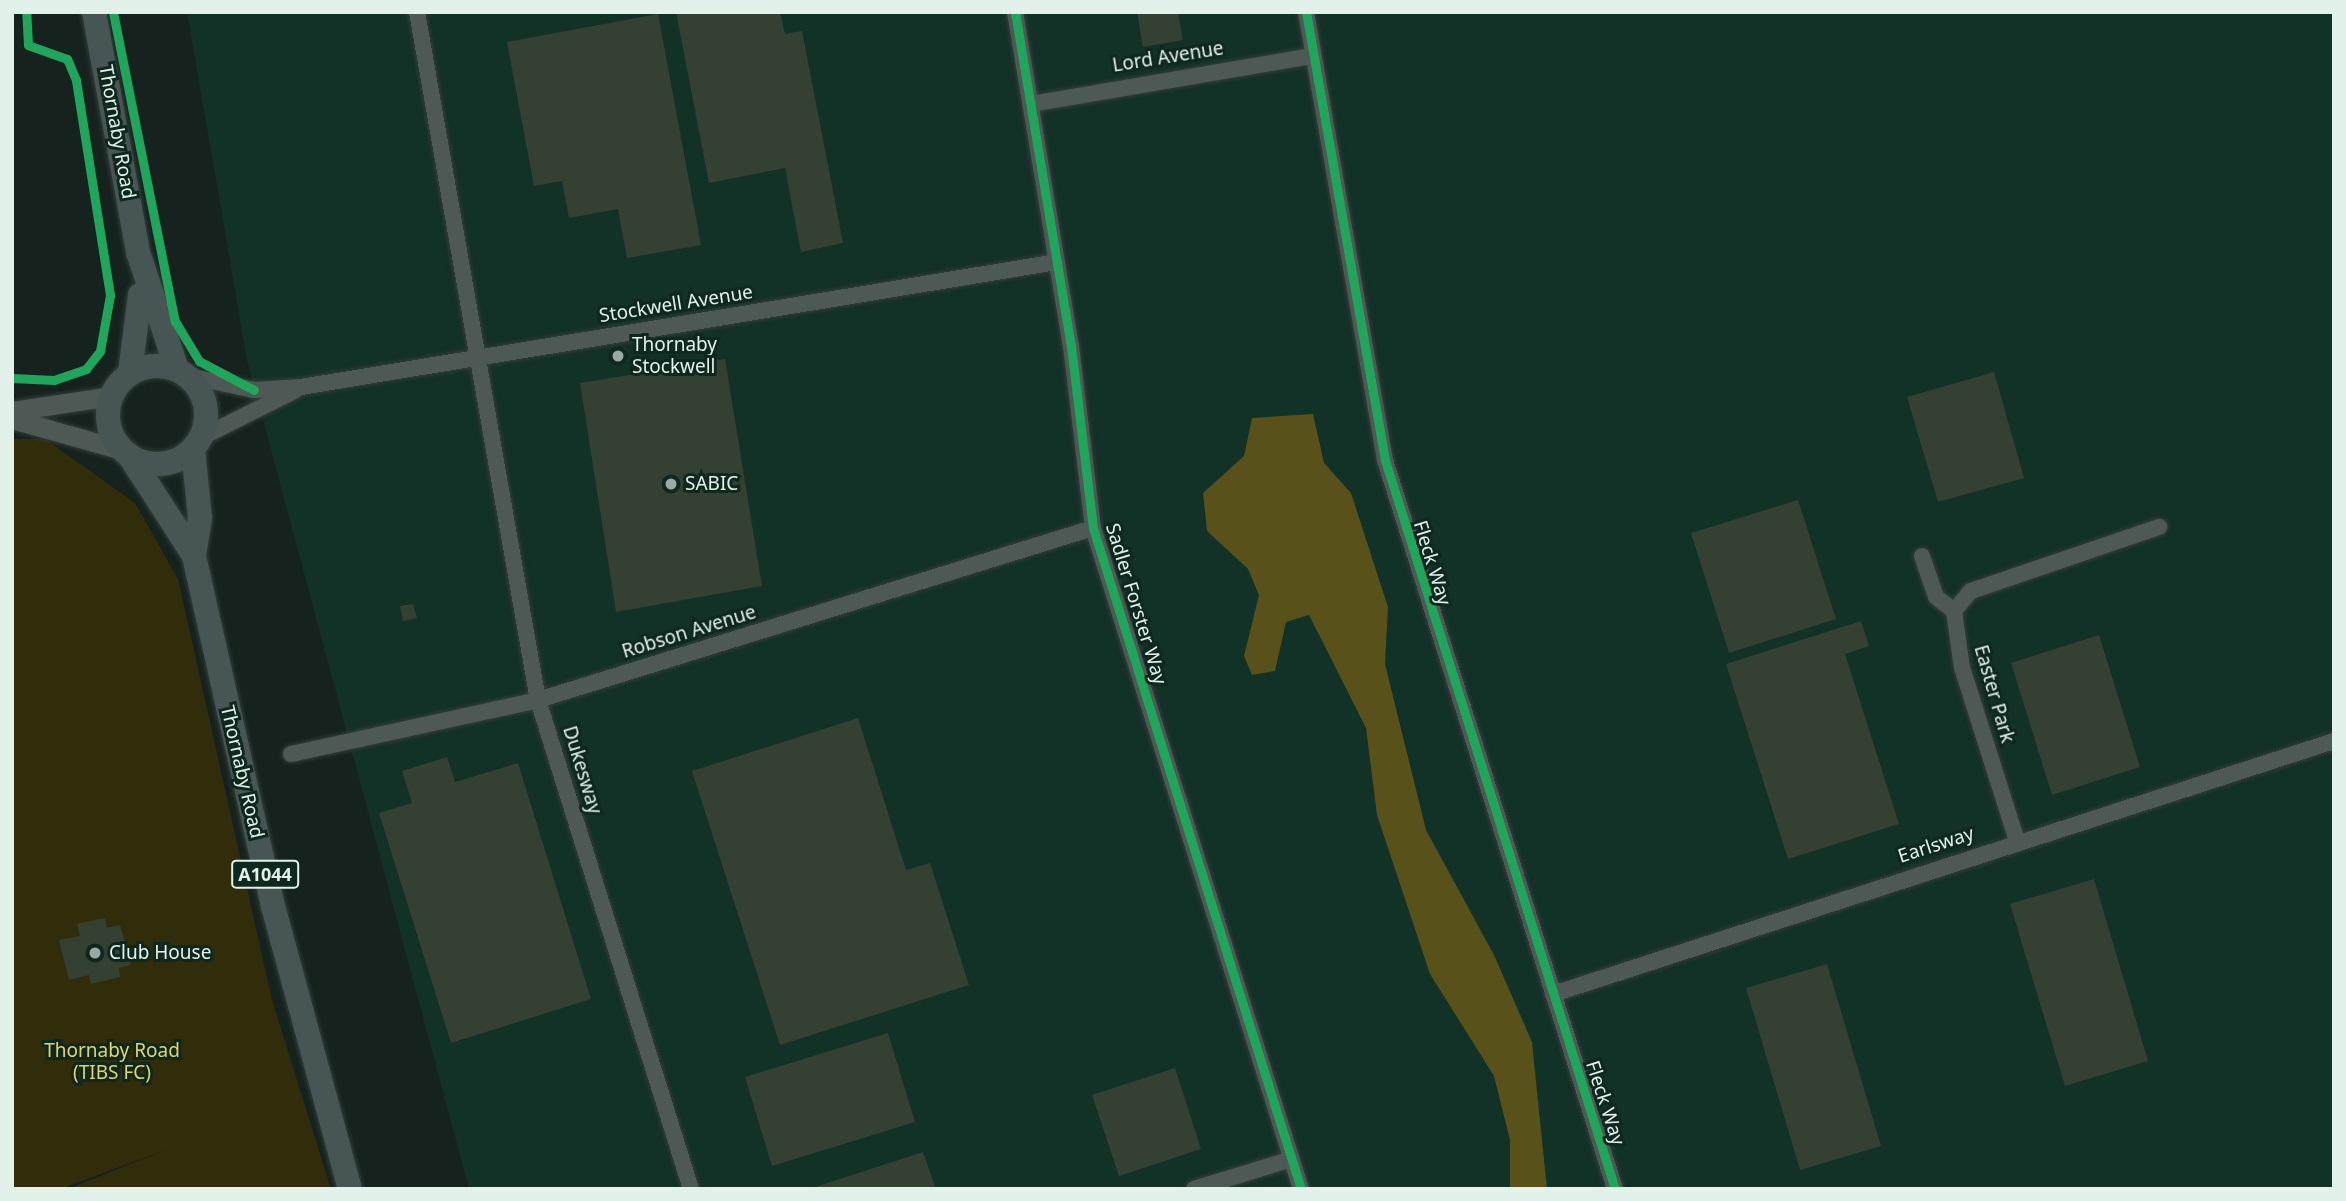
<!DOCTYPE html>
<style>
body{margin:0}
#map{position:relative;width:2346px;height:1201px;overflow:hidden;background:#15221e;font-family:"Noto Sans",sans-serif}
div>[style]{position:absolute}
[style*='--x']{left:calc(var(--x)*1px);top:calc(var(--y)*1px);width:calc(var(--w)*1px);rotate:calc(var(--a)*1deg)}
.built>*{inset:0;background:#123127}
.green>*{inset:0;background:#312d0a}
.forest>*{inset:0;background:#58511a}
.building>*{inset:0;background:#344132}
.roads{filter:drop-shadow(0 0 2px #333d39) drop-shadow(0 0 2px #333d39)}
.minor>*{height:16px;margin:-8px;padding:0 8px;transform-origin:8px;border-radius:8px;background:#4e5955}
.tertiary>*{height:19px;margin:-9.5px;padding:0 9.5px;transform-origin:9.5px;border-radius:9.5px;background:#4e5955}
.primary>*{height:24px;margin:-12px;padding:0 12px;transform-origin:12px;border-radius:12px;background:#475654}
.primary>.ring{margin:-12px;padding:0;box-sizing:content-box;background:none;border:24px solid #475654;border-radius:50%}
.cycleway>*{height:9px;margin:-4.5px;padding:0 4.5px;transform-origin:4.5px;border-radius:4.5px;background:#20a55d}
.dots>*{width:19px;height:19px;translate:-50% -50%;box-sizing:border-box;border:4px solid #0f281f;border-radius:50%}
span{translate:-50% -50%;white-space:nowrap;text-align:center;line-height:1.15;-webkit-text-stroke:6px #0f281f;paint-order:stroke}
.shield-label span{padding:2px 5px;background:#0f281f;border:2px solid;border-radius:5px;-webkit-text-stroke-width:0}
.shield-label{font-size:18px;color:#e2f1ea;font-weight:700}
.street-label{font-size:19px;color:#e2f1ea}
.poi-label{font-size:19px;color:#e2f1ea}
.left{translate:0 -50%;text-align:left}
.park-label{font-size:19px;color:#e6d466}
.frame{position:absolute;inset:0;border:14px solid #e2f1ea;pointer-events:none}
</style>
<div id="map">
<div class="built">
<div style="clip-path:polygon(187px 12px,2334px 12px,2334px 1189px,469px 1189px,247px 360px)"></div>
</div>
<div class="green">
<div style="clip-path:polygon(12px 439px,45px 439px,135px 503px,178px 579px,272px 1000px,331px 1189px,68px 1189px,168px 1149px,60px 1189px,12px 1189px)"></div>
</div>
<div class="forest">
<div style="clip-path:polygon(1313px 414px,1324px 463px,1351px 493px,1388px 607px,1385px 664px,1426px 830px,1494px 955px,1532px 1042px,1547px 1189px,1510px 1189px,1510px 1140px,1494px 1076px,1430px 974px,1377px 815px,1366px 728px,1309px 615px,1286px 622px,1275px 671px,1252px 675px,1244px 656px,1259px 595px,1248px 569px,1207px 531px,1203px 493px,1244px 456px,1252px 418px)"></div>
</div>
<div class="building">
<div style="clip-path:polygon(676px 12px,780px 12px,785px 34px,802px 31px,843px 243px,801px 252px,785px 168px,709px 183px)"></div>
<div style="clip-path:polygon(1137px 12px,1178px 12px,1183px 40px,1143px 47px)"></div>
<div style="clip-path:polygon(658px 14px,701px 245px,627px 258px,618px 209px,569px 218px,562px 181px,534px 186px,507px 42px)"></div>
<div style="clip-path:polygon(625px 348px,627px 361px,612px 362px,610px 351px)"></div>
<div style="clip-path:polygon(725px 359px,762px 586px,616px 612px,580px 383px)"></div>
<div style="clip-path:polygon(1994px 372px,2024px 478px,1938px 502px,1907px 397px)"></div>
<div style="clip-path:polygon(1798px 500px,1836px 619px,1729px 653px,1691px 533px)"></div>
<div style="clip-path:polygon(413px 604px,417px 618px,403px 621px,400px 606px)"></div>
<div style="clip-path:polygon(1861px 621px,1869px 646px,1845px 654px,1899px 824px,1788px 859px,1726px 664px)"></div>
<div style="clip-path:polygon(2099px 635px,2140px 767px,2052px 795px,2011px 663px)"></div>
<div style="clip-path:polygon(858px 718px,906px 870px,930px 863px,969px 985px,780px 1045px,692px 771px)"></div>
<div style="clip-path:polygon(447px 757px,455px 782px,518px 763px,591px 999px,451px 1043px,379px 813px,412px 803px,402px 771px)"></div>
<div style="clip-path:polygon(2094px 879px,2148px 1061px,2065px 1086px,2010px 904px)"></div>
<div style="clip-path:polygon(105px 918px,107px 928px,120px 925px,131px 965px,119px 968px,120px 977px,91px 984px,89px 975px,69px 980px,59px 940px,80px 936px,77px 924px)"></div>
<div style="clip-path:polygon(1827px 964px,1881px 1146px,1800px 1170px,1746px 988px)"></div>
<div style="clip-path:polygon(888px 1033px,915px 1122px,772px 1166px,745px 1077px)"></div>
<div style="clip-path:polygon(1175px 1068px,1201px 1149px,1119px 1176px,1092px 1095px)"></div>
<div style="clip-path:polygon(923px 1152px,936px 1189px,812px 1189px,812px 1188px)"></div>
</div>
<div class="roads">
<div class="minor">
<div style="--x:417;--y:12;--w:699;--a:80.03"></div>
<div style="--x:538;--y:700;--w:512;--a:72.63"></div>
<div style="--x:1015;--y:12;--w:339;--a:80.5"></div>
<div style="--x:1071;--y:346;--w:183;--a:83.1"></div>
<div style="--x:1093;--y:528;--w:693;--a:72.53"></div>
<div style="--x:1306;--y:12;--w:455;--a:80"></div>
<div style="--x:1385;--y:460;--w:764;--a:72.49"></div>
<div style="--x:1031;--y:104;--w:285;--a:-9.7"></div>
<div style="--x:188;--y:376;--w:67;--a:12"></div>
<div style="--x:254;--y:390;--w:47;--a:-3.7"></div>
<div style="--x:301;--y:387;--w:766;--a:-9.39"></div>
<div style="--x:202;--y:437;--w:105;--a:-26.6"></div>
<div style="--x:1922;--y:556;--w:43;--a:71.1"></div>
<div style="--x:1936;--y:597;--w:23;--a:38"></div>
<div style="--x:291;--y:754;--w:253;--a:-12.3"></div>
<div style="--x:538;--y:700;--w:581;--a:-17.22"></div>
<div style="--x:2017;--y:841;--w:182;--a:-107.6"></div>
<div style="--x:1962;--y:668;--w:58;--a:-98"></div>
<div style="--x:1954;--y:611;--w:26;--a:-50"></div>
<div style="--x:1971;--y:591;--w:199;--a:-18.8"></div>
<div style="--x:1553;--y:994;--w:821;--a:-17.95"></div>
<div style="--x:1194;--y:1189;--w:102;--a:-17"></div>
</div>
<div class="tertiary">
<div style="--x:12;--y:411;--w:100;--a:-8.6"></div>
<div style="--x:12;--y:419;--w:114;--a:15.7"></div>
</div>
<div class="primary">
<div style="--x:94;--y:12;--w:244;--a:79.6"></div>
<div style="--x:138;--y:252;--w:123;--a:71.6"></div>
<div class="ring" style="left:108px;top:366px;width:74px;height:74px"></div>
<div style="--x:130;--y:373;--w:79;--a:-82.7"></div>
<div style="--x:193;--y:449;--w:69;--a:84.2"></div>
<div style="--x:200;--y:518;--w:38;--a:99"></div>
<div style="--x:129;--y:455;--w:120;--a:57.2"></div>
<div style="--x:194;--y:556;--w:359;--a:77.3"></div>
<div style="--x:273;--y:906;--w:293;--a:74.8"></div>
</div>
</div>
<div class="cycleway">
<div style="--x:113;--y:12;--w:315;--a:78.7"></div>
<div style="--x:175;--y:321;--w:47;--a:59"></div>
<div style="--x:199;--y:361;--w:62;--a:27.8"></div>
<div style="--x:1015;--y:12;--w:339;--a:80.5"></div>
<div style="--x:1071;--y:346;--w:183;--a:83.1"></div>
<div style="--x:1093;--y:528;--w:693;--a:72.53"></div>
<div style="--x:1306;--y:12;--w:455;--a:80"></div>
<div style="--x:1385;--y:460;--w:764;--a:72.49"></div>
<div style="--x:12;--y:378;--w:42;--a:2.7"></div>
<div style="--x:54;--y:380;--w:34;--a:-19"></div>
<div style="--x:86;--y:369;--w:23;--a:-52"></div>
<div style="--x:100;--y:351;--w:57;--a:-79.9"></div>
<div style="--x:110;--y:295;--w:218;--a:-99"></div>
<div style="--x:76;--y:80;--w:23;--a:-113"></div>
<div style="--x:67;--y:59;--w:41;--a:-160.3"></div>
<div style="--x:28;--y:45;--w:33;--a:-93"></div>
</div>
<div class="dots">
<div style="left:618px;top:356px;background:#9aa9a3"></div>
<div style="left:671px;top:484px;background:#9aa9a3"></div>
<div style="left:95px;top:953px;background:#9aa9a3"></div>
</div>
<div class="shield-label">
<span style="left:265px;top:874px">A1044</span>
</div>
<div class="street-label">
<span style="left:1168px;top:57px;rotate:-9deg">Lord Avenue</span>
<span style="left:117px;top:132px;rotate:80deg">Thornaby Road</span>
<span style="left:676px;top:304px;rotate:-9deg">Stockwell Avenue</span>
<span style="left:1432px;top:563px;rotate:73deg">Fleck Way</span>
<span style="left:1136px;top:604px;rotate:73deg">Sadler Forster Way</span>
<span style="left:689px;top:632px;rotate:-17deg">Robson Avenue</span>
<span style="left:1994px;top:694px;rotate:74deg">Easter Park</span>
<span style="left:582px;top:770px;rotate:73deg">Dukesway</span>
<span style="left:242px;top:772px;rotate:77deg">Thornaby Road</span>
<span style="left:1936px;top:845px;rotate:-18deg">Earlsway</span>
<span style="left:1605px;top:1103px;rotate:72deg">Fleck Way</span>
</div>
<div class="poi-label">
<span class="left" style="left:632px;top:356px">Thornaby<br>Stockwell</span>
<span class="left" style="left:685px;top:484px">SABIC</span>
<span class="left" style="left:109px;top:953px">Club House</span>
</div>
<div class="park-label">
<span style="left:112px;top:1062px">Thornaby Road<br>(TIBS FC)</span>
</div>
<div class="frame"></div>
</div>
